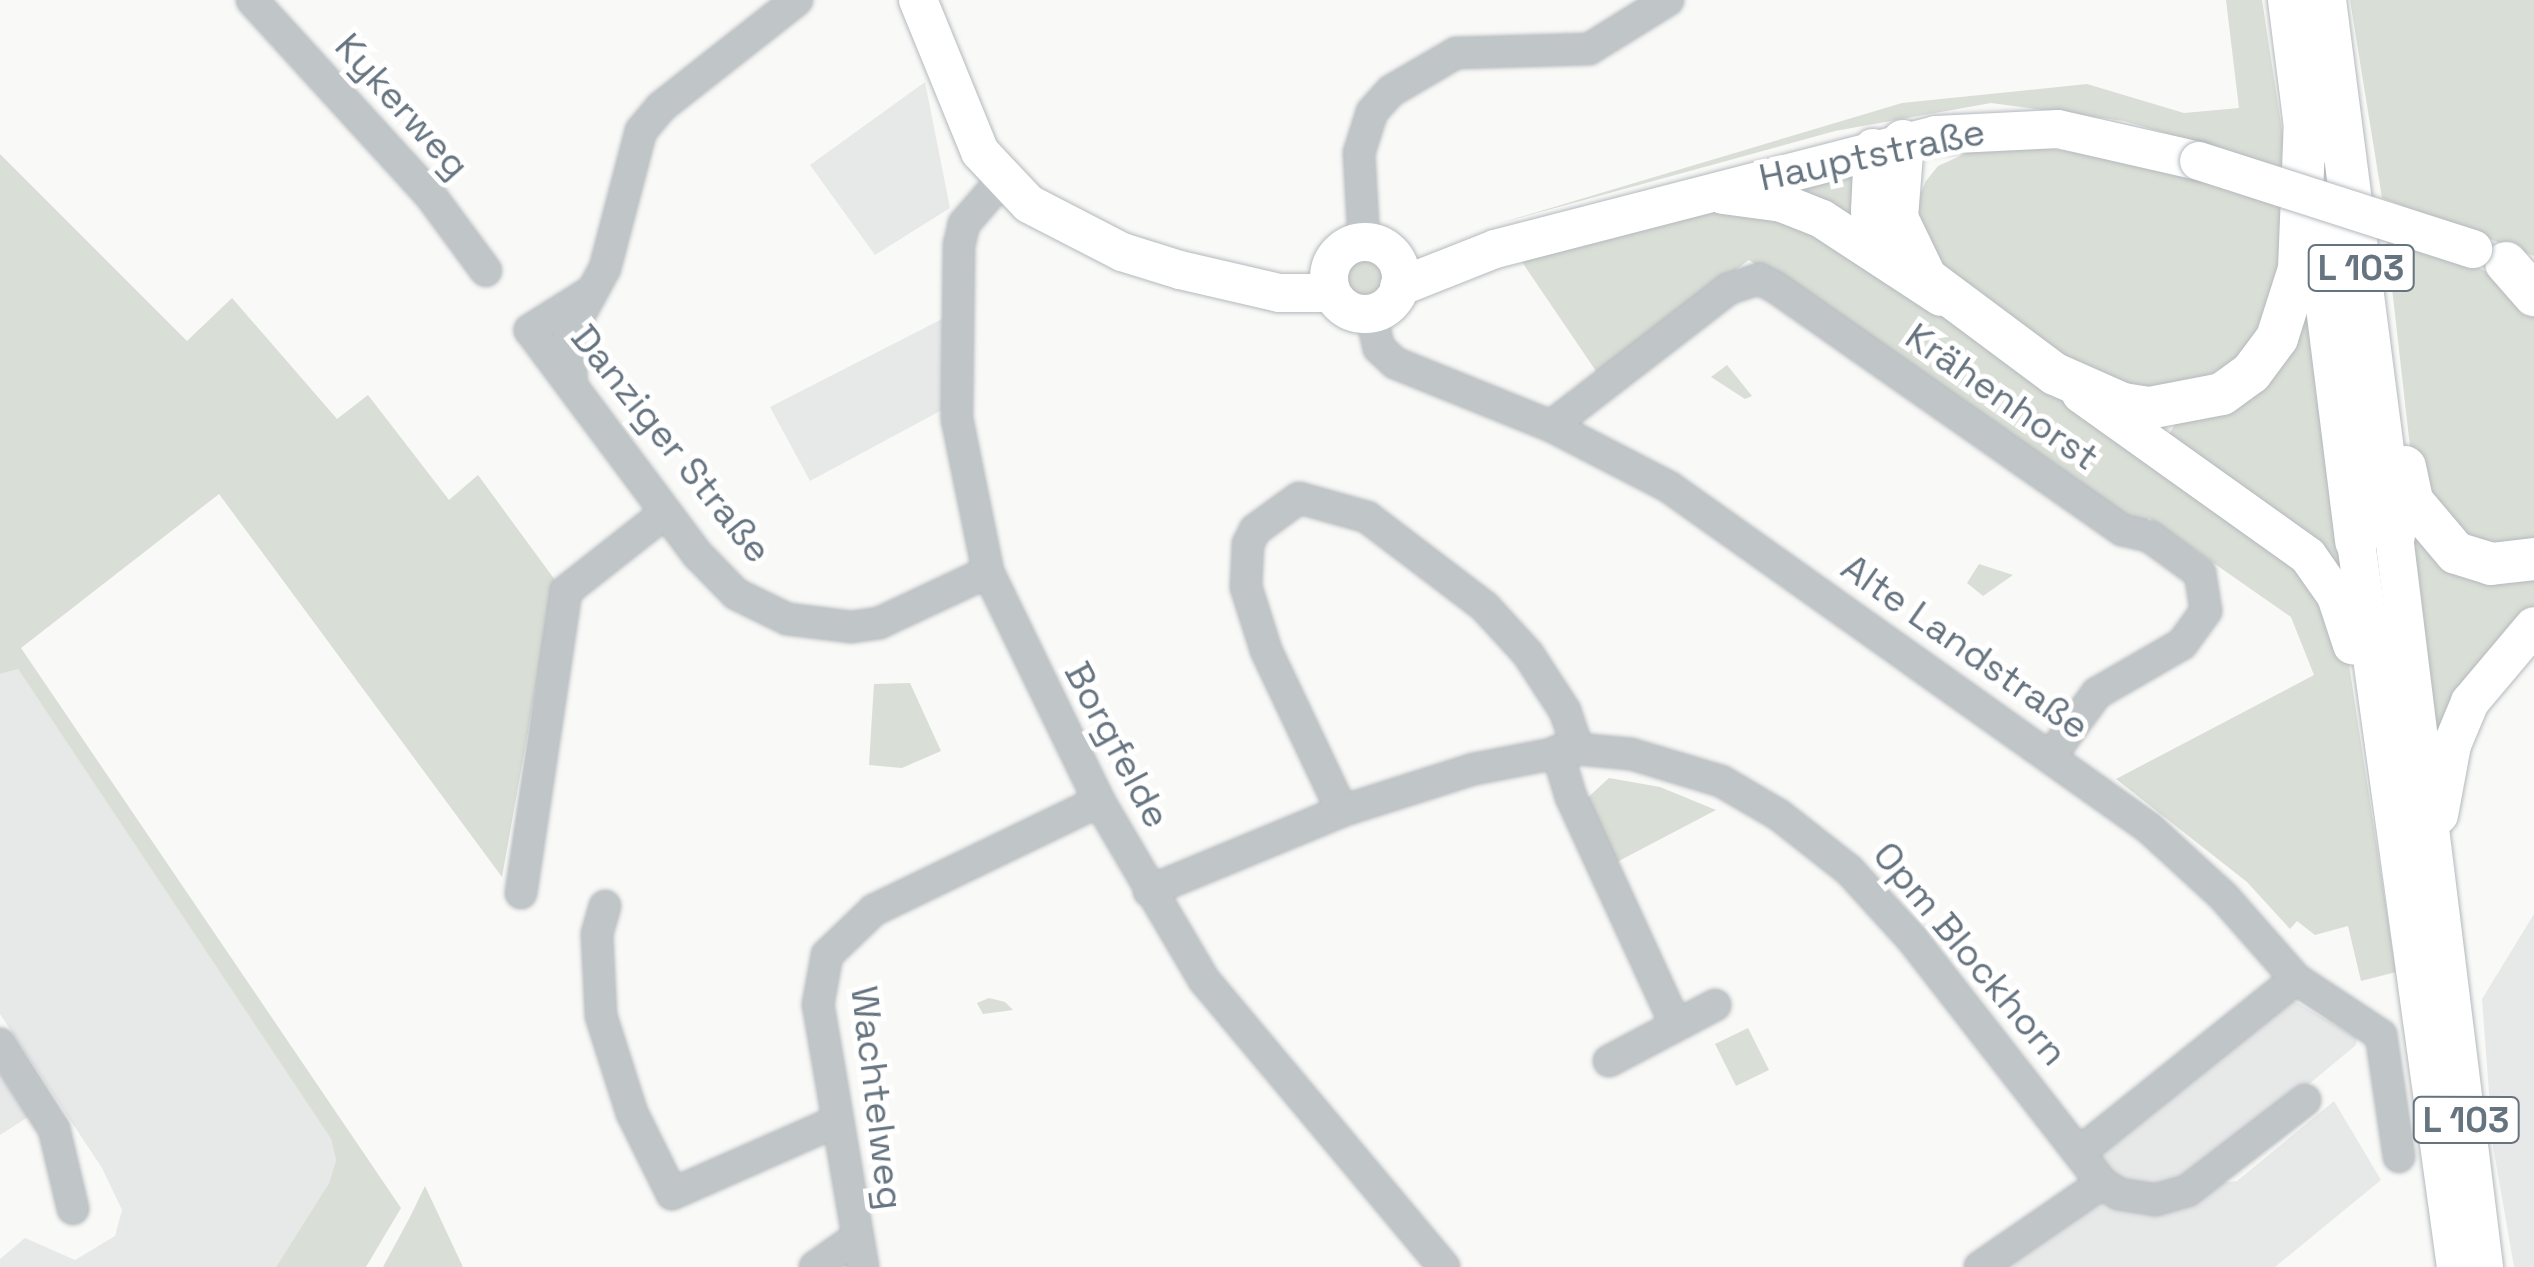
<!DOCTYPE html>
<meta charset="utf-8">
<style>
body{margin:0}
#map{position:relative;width:2534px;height:1267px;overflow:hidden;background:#f9f9f7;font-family:"Space Grotesk",sans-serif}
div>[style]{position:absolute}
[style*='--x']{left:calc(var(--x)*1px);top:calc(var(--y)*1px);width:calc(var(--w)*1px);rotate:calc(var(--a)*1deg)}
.built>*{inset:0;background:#e7e8e8}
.green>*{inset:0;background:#d9ded6}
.round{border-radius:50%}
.roads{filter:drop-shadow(0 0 2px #b4b9bd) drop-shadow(0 0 2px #b4b9bd)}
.minor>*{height:30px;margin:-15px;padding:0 15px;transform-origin:15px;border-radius:15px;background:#c0c5c8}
.major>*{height:38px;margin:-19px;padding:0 19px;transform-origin:19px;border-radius:19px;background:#fff}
.major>.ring{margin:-19px;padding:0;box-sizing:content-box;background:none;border:38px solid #fff;border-radius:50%}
.highway>*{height:42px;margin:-21px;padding:0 21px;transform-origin:21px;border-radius:21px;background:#fff}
.bridges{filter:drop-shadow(0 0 2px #b4b9bd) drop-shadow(0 0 2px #b4b9bd)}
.major-bridge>*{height:38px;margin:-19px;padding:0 19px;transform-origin:19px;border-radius:19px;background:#fff}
span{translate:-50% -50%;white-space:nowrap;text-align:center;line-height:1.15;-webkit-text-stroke:10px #fff;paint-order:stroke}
.shield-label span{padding:2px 8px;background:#fff;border:2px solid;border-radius:8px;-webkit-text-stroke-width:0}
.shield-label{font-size:35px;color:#667480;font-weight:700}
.street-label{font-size:38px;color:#667480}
</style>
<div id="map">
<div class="built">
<div style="clip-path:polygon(925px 82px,950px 208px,875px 255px,810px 165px)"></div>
<div style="clip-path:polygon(944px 318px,942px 410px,810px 481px,770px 407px)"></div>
<div style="clip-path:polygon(18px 669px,331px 1139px,336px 1160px,329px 1183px,276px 1267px,0 1267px,0 1259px,25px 1238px,75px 1260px,115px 1236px,122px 1210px,102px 1168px,0 1014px,0 674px)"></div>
<div style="clip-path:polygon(2534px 914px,2534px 1267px,2514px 1267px,2493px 1146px,2482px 999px)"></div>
<div style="clip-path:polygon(2291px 999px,2357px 1038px,2356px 1045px,2207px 1169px,2164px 1190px,2115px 1179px,2095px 1149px)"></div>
<div style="clip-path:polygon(0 1073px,28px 1117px,0 1135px)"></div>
<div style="clip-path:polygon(2334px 1101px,2381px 1180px,2275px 1267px,2000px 1267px,2099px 1196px,2237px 1181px)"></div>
</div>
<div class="green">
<div style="clip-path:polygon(2226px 0,2262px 0,2288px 169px,2124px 121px,1991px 103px,1835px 131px,1497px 224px,1902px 103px,2087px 84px,2184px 113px,2239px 108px)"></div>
<div style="clip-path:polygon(2350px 0,2534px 0,2534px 256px,2382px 198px)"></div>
<div style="clip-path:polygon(2045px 148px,2149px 163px,2289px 206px,2276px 298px,2247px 354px,2194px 384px,2152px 393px,2113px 387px,1945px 281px,1913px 211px,1926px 181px,1938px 166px,1969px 152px)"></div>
<div style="clip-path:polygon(0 154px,187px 341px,232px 298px,337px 419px,368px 395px,449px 500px,478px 475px,555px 580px,502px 877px,219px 494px,21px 648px,401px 1208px,366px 1267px,276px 1267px,329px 1183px,336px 1160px,331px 1139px,18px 669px,0 674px)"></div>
<div style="clip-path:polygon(1864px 166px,1864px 226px,1784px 189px)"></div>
<div style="clip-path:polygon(1721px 210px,1755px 212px,1832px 241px,2284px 546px,2316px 581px,2348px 658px,2396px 972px,2361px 981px,2348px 926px,2315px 935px,2297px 921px,2290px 929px,2247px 882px,2116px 779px,2314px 675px,2291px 617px,2149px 518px,2141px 528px,1749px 260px,1598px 374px,1520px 259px)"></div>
<div style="clip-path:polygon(2386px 235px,2477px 267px,2511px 284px,2534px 307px,2534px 547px,2522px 552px,2453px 537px,2410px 447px)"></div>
<div style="clip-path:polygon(2312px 246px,2355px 584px,2166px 440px,2175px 424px,2228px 409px)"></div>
<div class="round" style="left:1343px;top:258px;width:44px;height:44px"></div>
<div style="clip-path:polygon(1727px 365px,1752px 396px,1745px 399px,1711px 377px)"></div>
<div style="clip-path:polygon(2407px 510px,2534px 570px,2534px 612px,2436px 747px)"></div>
<div style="clip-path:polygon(1979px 564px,2013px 575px,1983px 596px,1967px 583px)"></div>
<div style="clip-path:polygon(910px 683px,941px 751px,902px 768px,869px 765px,874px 684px)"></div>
<div style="clip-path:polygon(1609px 778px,1660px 787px,1716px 810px,1613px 864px,1584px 801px)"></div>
<div style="clip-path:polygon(989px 998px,1005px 1002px,1013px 1010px,983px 1014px,977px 1003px)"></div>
<div style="clip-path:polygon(1748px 1028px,1769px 1070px,1736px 1086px,1715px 1044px)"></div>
<div style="clip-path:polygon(425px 1186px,463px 1267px,383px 1267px,410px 1217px)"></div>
</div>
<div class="roads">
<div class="minor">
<div style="--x:252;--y:0;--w:264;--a:47.6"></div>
<div style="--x:430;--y:195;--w:94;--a:53.6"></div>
<div style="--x:1001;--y:181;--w:57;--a:130.7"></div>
<div style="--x:964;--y:224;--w:22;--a:103"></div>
<div style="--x:959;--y:245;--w:174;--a:90.7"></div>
<div style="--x:957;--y:419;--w:156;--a:78.5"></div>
<div style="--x:988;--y:572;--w:254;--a:64.1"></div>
<div style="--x:1099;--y:801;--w:208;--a:59.6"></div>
<div style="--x:1204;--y:980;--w:374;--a:50.1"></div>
<div style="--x:1364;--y:242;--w:89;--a:-93.2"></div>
<div style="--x:1359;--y:153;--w:43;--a:-72.4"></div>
<div style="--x:1372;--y:112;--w:28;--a:-48"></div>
<div style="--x:1391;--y:91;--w:75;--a:-30.3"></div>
<div style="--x:1456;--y:53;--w:133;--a:-1.7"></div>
<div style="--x:1589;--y:49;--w:93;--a:-31.8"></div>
<div style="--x:589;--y:293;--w:70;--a:147.9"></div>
<div style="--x:530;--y:330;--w:281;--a:53.3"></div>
<div style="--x:698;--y:555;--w:54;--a:45.7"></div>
<div style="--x:736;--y:594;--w:57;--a:26.1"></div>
<div style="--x:787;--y:619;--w:64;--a:7.1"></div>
<div style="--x:851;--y:627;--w:28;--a:-8"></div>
<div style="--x:879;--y:623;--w:120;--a:-25.1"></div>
<div style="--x:1371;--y:314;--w:35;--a:77"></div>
<div style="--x:1379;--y:348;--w:22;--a:43"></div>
<div style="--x:1395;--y:363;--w:168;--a:22"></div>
<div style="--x:1551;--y:426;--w:133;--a:27.3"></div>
<div style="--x:1669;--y:487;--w:589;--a:35.39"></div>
<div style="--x:2149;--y:828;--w:102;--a:42.6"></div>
<div style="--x:2224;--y:897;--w:109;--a:48.7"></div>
<div style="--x:2296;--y:979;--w:102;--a:33.4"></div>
<div style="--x:2381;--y:1035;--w:123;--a:81.6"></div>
<div style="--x:572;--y:385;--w:49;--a:-94.7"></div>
<div style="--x:568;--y:336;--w:77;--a:-61.4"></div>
<div style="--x:605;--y:268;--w:142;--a:-75.3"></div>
<div style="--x:641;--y:131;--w:31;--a:-50"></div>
<div style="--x:661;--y:107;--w:173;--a:-38.2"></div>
<div style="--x:1551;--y:426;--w:224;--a:-37.7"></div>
<div style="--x:1728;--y:289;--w:33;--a:-18"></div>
<div style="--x:1759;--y:279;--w:18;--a:27"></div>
<div style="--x:1775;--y:287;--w:424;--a:35"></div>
<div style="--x:2122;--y:530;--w:28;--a:13"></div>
<div style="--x:2149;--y:536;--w:63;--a:36"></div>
<div style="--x:2200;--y:573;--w:38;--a:81"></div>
<div style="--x:2206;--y:611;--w:41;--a:126"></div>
<div style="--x:2182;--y:644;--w:98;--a:150"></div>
<div style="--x:2097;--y:693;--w:79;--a:126.3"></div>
<div style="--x:1557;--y:751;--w:48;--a:73.1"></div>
<div style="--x:1571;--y:797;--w:251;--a:65.3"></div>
<div style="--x:1342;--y:811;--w:178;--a:-115.3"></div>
<div style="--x:1266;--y:650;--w:66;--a:-107.6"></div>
<div style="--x:1246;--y:587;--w:43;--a:-87.3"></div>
<div style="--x:1248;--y:544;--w:16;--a:-63"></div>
<div style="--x:1255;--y:530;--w:54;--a:-36"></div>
<div style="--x:1299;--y:498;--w:71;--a:15.6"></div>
<div style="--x:1367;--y:517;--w:148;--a:37.3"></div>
<div style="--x:1485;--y:607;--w:64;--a:47.5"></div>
<div style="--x:1528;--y:654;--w:68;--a:57"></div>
<div style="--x:1565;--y:711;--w:40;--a:71.1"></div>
<div style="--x:1149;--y:891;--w:209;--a:-22.5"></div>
<div style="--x:1342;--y:811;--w:139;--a:-17.7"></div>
<div style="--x:1474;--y:769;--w:106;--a:-10.9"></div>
<div style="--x:1578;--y:749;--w:53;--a:5.4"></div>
<div style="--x:1631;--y:754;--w:94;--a:16.7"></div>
<div style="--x:1721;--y:781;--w:67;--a:30.4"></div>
<div style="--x:1779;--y:815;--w:89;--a:38.2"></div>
<div style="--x:1849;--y:870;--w:93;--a:47.6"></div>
<div style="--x:1912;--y:939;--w:309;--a:52.1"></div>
<div style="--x:2102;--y:1183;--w:20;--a:33"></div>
<div style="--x:2119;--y:1194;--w:36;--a:9"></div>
<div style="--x:2155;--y:1200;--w:33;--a:-16"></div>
<div style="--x:2187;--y:1191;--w:149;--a:-37.6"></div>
<div style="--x:521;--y:893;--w:305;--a:-81.5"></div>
<div style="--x:566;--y:591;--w:126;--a:-38.2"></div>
<div style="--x:605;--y:906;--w:29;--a:106"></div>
<div style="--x:597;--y:934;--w:82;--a:87.2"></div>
<div style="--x:601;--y:1016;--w:102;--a:72.3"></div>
<div style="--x:632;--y:1113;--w:90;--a:63.7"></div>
<div style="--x:672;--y:1194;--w:178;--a:-23.8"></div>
<div style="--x:0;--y:1044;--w:101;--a:57.6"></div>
<div style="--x:54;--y:1129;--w:82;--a:76.6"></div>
<div style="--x:1609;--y:1061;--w:120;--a:-27.8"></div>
<div style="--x:2081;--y:1151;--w:275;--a:-38.7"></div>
<div style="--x:815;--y:1267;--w:49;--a:-35"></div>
<div style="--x:863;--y:1267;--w:266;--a:-99.7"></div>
<div style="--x:818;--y:1005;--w:51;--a:-79.8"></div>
<div style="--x:827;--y:955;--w:65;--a:-43.8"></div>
<div style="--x:874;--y:910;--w:250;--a:-25.8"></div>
<div style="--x:1980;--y:1267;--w:148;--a:-34.5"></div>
</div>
<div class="major">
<div style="--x:918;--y:0;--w:164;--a:67.8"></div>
<div style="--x:980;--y:152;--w:71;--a:46.7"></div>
<div style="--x:1029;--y:204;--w:105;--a:27.3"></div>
<div style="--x:1122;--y:252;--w:61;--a:17.2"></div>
<div style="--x:1180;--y:270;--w:102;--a:13.1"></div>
<div style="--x:1279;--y:293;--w:52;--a:0"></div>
<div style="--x:1873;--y:148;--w:63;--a:92.7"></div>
<div style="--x:1870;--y:211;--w:52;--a:72.3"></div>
<div style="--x:1723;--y:195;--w:60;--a:7.7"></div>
<div style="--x:1782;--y:203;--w:43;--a:21.8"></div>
<div style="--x:1822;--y:219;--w:142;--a:33.2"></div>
<div class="ring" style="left:1329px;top:242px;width:34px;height:34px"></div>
<div style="--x:1399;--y:287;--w:103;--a:-21.6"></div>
<div style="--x:1495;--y:249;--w:455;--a:-14.5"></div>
<div style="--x:1936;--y:135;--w:122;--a:-2.8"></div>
<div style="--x:2058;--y:129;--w:145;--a:12.8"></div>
<div style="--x:2081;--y:394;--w:279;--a:35.5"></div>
<div style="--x:2308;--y:556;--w:49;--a:55"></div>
<div style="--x:2336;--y:596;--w:52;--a:71.9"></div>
<div style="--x:2394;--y:536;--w:737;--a:82.98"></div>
<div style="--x:2356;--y:542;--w:732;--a:82.15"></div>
<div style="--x:2439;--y:815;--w:71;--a:-79.5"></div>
<div style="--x:2452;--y:745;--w:47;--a:-67.3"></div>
<div style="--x:2470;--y:702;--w:99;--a:-49.9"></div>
</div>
<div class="highway">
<div style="--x:2289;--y:0;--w:151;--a:82.8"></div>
<div style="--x:2325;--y:0;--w:540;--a:82.66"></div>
<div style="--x:1903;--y:141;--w:77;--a:94.5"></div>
<div style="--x:1897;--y:218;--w:67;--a:64.2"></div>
<div style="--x:1926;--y:278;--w:161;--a:36.7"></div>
<div style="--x:2055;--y:374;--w:74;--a:23.8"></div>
<div style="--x:2123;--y:404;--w:26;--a:9"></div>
<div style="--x:2149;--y:408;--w:74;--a:-10.9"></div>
<div style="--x:2222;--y:394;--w:36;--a:-36"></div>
<div style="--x:2251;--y:373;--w:44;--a:-53.4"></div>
<div style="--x:2277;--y:338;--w:72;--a:-72.3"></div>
<div style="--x:2299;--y:269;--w:147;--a:-87.7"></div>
<div style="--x:2318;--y:235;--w:309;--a:82.9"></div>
<div style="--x:2506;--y:263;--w:43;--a:48.8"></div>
<div style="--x:2405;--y:467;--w:35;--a:78"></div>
<div style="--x:2412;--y:501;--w:68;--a:49.8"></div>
<div style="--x:2456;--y:553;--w:37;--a:17"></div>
<div style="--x:2491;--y:564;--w:43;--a:-6.6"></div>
</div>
</div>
<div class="bridges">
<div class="major-bridge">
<div style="--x:2199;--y:161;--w:288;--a:17.8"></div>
</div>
</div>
<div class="shield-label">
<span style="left:2361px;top:268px">L 103</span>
<span style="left:2466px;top:1120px">L 103</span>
</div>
<div class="street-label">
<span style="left:402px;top:106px;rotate:48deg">Kykerweg</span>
<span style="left:1872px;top:155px;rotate:-12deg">Hauptstraße</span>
<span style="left:2002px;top:397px;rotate:35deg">Krähenhorst</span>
<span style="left:671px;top:444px;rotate:51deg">Danziger Straße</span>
<span style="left:1965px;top:647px;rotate:35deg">Alte Landstraße</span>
<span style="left:1117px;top:745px;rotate:62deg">Borgfelde</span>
<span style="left:1970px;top:954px;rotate:50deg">Opm Blockhorn</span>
<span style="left:877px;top:1098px;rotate:83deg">Wachtelweg</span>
</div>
</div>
